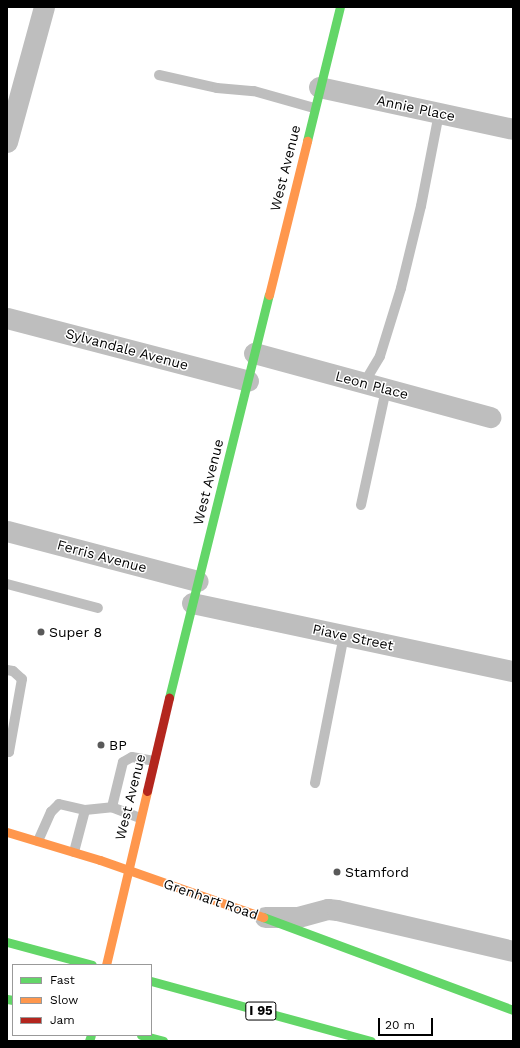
<!DOCTYPE html>
<style>
body{margin:0}
#map{position:relative;width:520px;height:1048px;overflow:hidden;background:#fff;font-family:"Work Sans",sans-serif}
div>[style]{position:absolute}
[style*='--x']{left:calc(var(--x)*1px);top:calc(var(--y)*1px);width:calc(var(--w)*1px);rotate:calc(var(--a)*1deg)}
.lane>*{height:10px;margin:-5px;padding:0 5px;transform-origin:5px;border-radius:5px;background:#bebebe}
.street>*{height:21px;margin:-10.5px;padding:0 10.5px;transform-origin:10.5px;border-radius:10.5px;background:#bebebe}
.fast>*{height:9px;margin:-4.5px;padding:0 4.5px;transform-origin:4.5px;border-radius:4.5px;background:#63d668}
.slow>*{height:9px;margin:-4.5px;padding:0 4.5px;transform-origin:4.5px;border-radius:4.5px;background:#ff974d}
.jam>*{height:9px;margin:-4.5px;padding:0 4.5px;transform-origin:4.5px;border-radius:4.5px;background:#b3261e}
.dots>*{width:11px;height:11px;translate:-50% -50%;box-sizing:border-box;border:2px solid #fff;border-radius:50%}
span{translate:-50% -50%;white-space:nowrap;text-align:center;line-height:1.15;-webkit-text-stroke:3px #fff;paint-order:stroke}
.shield-label span{padding:1px 3px;background:#fff;border:1px solid;border-radius:3px;-webkit-text-stroke-width:0}
.shield-label{font-size:13px;color:#000;font-weight:700}
.street-label{font-size:14px;color:#000}
.poi-label{font-size:14px;color:#000}
.left{translate:0 -50%;text-align:left}
.frame{position:absolute;inset:0;border:8px solid #000;pointer-events:none}
.legend{position:absolute;left:12px;top:964px;width:140px;height:72px;box-sizing:border-box;background:#fff;border:1px solid #999;margin:0;padding:5px 7px;list-style:none;font-size:12px;color:#000}
.legend li{display:flex;align-items:center;gap:8px;height:20px}
.legend b{width:20px;border:1px solid #999}
.scale{position:absolute;left:378px;top:1018px;width:55px;height:18px;box-sizing:border-box;border:2px solid #000;border-top:0;padding-left:5px;font-size:12px;line-height:14px;white-space:nowrap;color:#000;-webkit-text-stroke:3px #fff;paint-order:stroke}
</style>
<div id="map">
<div class="lane">
<div style="--x:159;--y:75;--w:59;--a:12.6"></div>
<div style="--x:217;--y:88;--w:37;--a:5"></div>
<div style="--x:254;--y:91;--w:62;--a:15.8"></div>
<div style="--x:364;--y:383;--w:31;--a:-59"></div>
<div style="--x:380;--y:356;--w:71;--a:-72.8"></div>
<div style="--x:401;--y:288;--w:84;--a:-76.3"></div>
<div style="--x:421;--y:206;--w:95;--a:-79"></div>
<div style="--x:361;--y:505;--w:119;--a:-77.8"></div>
<div style="--x:7;--y:584;--w:94;--a:14.8"></div>
<div style="--x:7;--y:670;--w:6;--a:9"></div>
<div style="--x:13;--y:671;--w:12;--a:42"></div>
<div style="--x:22;--y:679;--w:74;--a:100.1"></div>
<div style="--x:9;--y:752;--w:3;--a:-135"></div>
<div style="--x:315;--y:783;--w:151;--a:-78.9"></div>
<div style="--x:140;--y:818;--w:30;--a:-159"></div>
<div style="--x:112;--y:807;--w:46;--a:-76.3"></div>
<div style="--x:123;--y:762;--w:10;--a:-29"></div>
<div style="--x:132;--y:757;--w:22;--a:10"></div>
<div style="--x:38;--y:841;--w:32;--a:-66"></div>
<div style="--x:51;--y:812;--w:11;--a:-45"></div>
<div style="--x:59;--y:804;--w:27;--a:13"></div>
<div style="--x:85;--y:810;--w:27;--a:-6"></div>
<div style="--x:74;--y:852;--w:43;--a:-75.3"></div>
</div>
<div class="street">
<div style="--x:319;--y:87;--w:198;--a:12.2"></div>
<div style="--x:7;--y:142;--w:140;--a:-74.7"></div>
<div style="--x:7;--y:318;--w:249;--a:14.6"></div>
<div style="--x:254;--y:353;--w:245;--a:15.2"></div>
<div style="--x:7;--y:531;--w:197;--a:14.7"></div>
<div style="--x:192;--y:603;--w:328;--a:12"></div>
<div style="--x:265;--y:917;--w:33;--a:0"></div>
<div style="--x:298;--y:917;--w:31;--a:-15"></div>
<div style="--x:328;--y:909;--w:9;--a:6"></div>
<div style="--x:337;--y:910;--w:181;--a:13.1"></div>
</div>
<div class="fast">
<div style="--x:307;--y:141;--w:138;--a:-76.2"></div>
<div style="--x:169;--y:698;--w:415;--a:-76.1"></div>
<div style="--x:263;--y:917;--w:267;--a:20.4"></div>
<div style="--x:7;--y:942;--w:88;--a:15.1"></div>
<div style="--x:151;--y:981;--w:228;--a:15.3"></div>
<div style="--x:7;--y:999;--w:6;--a:9"></div>
<div style="--x:141;--y:1035;--w:23;--a:15"></div>
<div style="--x:89;--y:1041;--w:6;--a:-72"></div>
</div>
<div class="slow">
<div style="--x:269;--y:295;--w:159;--a:-76.1"></div>
<div style="--x:7;--y:832;--w:97;--a:16.8"></div>
<div style="--x:100;--y:860;--w:173;--a:19.3"></div>
<div style="--x:106;--y:965;--w:179;--a:-76.7"></div>
</div>
<div class="jam">
<div style="--x:147;--y:791;--w:96;--a:-76.7"></div>
</div>
<div class="dots">
<div style="left:41px;top:632px;background:#595959"></div>
<div style="left:101px;top:745px;background:#595959"></div>
<div style="left:337px;top:872px;background:#595959"></div>
</div>
<div class="shield-label">
<span style="left:261px;top:1011px">I 95</span>
</div>
<div class="street-label">
<span style="left:416px;top:108px;rotate:12deg">Annie Place</span>
<span style="left:285px;top:168px;rotate:-76deg">West Avenue</span>
<span style="left:127px;top:349px;rotate:15deg">Sylvandale Avenue</span>
<span style="left:372px;top:385px;rotate:15deg">Leon Place</span>
<span style="left:208px;top:482px;rotate:-76deg">West Avenue</span>
<span style="left:102px;top:556px;rotate:15deg">Ferris Avenue</span>
<span style="left:353px;top:637px;rotate:12deg">Piave Street</span>
<span style="left:130px;top:797px;rotate:-76deg">West Avenue</span>
<span style="left:211px;top:899px;rotate:19deg">Grenhart Road</span>
</div>
<div class="poi-label">
<span class="left" style="left:49px;top:632px">Super 8</span>
<span class="left" style="left:109px;top:745px">BP</span>
<span class="left" style="left:345px;top:872px">Stamford</span>
</div>
<div class="frame"></div>
<ul class="legend">
<li><b style="height:5px;background:#63d668"></b>Fast</li>
<li><b style="height:5px;background:#ff974d"></b>Slow</li>
<li><b style="height:5px;background:#b3261e"></b>Jam</li>
</ul>
<div class="scale">20 m</div>
</div>
